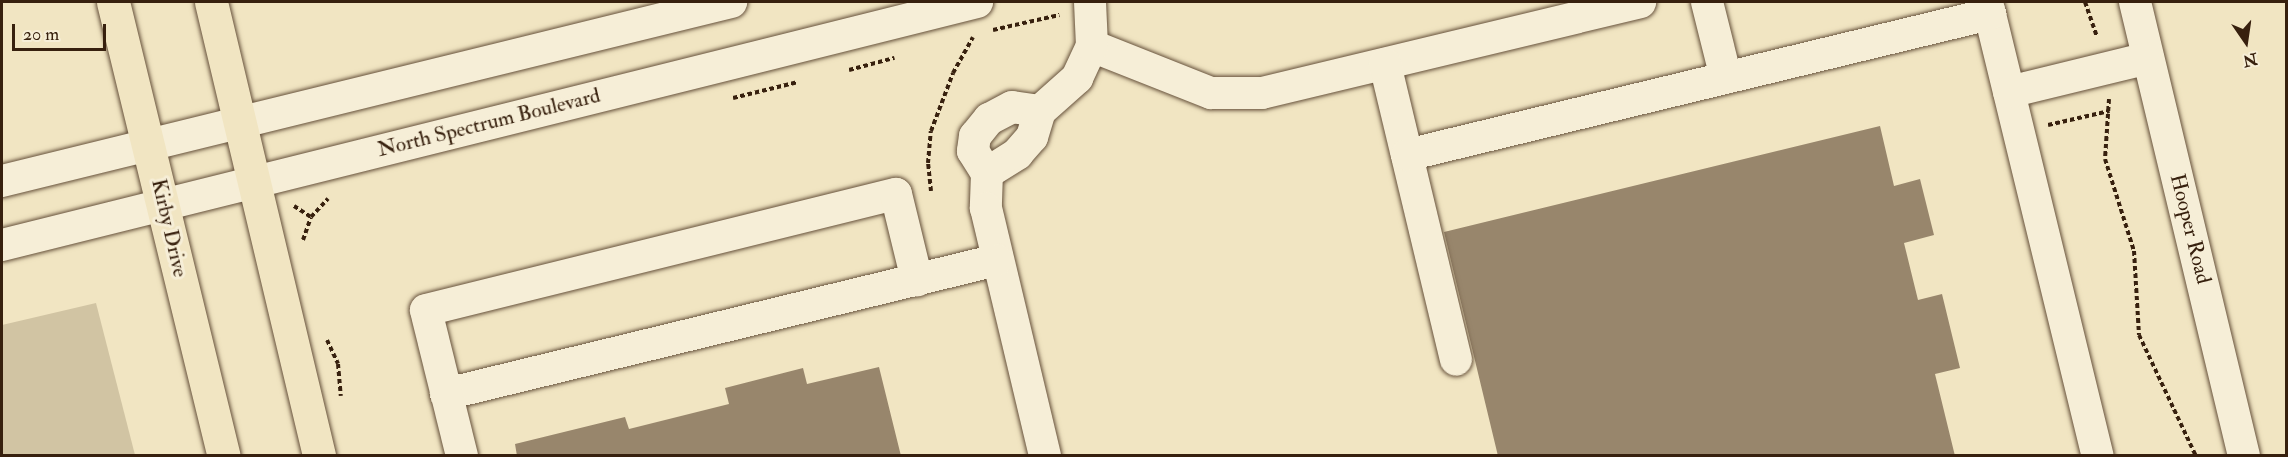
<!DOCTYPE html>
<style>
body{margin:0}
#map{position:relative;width:2288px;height:457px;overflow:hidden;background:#f1e5c2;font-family:"IM FELL Double Pica",serif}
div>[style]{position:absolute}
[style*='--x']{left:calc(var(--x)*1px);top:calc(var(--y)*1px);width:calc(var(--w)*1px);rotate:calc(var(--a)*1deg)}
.green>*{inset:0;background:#d1c4a3}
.building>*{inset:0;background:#98866c}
.path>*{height:4px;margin-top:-2px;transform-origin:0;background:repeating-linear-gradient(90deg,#37200e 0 4.5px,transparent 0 7.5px)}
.roads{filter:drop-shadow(0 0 2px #66513b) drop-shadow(0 0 2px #66513b)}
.minor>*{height:32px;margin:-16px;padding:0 16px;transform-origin:16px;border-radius:16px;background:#f6eed7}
.major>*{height:33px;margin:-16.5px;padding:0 16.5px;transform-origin:16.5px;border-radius:16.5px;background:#f1e5c2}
span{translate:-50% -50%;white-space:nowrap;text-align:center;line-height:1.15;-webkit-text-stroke:6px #f6eed7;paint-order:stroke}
.street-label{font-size:21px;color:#37200e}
.frame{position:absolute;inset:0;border:3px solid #37200e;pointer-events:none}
.north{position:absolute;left:2216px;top:12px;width:60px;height:60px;-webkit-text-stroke:4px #f6eed7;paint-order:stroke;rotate:167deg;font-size:16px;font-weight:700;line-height:24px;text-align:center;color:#37200e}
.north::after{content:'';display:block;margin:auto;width:21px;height:27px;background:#37200e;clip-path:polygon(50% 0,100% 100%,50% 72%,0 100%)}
.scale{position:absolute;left:12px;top:24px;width:94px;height:27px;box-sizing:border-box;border:3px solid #37200e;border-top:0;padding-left:8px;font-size:18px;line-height:21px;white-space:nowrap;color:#37200e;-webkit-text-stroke:4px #f6eed7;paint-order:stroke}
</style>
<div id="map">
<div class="green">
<div style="clip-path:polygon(96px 303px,135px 455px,2px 455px,2px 325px)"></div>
</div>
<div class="building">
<div style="clip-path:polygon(1880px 126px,1894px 186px,1920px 179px,1934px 235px,1904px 243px,1918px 300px,1942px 294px,1960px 368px,1935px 374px,1955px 456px,1498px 456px,1444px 232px)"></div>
<div style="clip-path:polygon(879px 367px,901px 456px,517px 456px,515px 444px,625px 417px,629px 429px,729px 404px,725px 388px,803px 368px,807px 384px)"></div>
</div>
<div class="path">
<div style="--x:2085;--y:2;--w:37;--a:71"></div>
<div style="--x:993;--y:30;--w:68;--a:-12.8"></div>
<div style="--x:849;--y:70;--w:47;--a:-14.9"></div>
<div style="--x:733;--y:98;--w:67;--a:-13.8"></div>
<div style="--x:2109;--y:99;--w:60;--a:93.8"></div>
<div style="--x:2105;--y:159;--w:96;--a:72.5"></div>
<div style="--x:2134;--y:251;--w:84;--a:86.6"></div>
<div style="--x:2139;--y:335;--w:134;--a:64.8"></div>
<div style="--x:2048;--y:125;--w:63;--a:-12.9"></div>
<div style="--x:931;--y:191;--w:28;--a:-96"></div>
<div style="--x:928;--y:163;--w:32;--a:-85"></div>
<div style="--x:931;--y:131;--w:62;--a:-69.2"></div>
<div style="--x:953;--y:73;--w:41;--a:-60.9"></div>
<div style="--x:294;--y:206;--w:20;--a:33"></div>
<div style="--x:303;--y:240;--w:24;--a:-71"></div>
<div style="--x:311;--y:217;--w:25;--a:-47"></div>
<div style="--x:327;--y:340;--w:26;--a:65"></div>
<div style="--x:338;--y:364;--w:32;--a:85"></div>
</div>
<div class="roads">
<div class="minor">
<div style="--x:1707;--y:2;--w:78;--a:76"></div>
<div style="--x:1987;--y:2;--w:467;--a:76.3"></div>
<div style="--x:2135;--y:2;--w:467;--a:76.5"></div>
<div style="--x:1092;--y:46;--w:128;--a:21.6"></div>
<div style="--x:1211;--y:93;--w:51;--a:0"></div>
<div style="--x:1262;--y:93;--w:389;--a:-13.5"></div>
<div style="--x:1385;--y:64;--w:304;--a:76.5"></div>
<div style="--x:2009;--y:92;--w:143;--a:-13.7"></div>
<div style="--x:1040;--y:111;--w:28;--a:-172"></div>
<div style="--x:1012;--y:107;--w:26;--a:152"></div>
<div style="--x:989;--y:119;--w:22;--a:129"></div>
<div style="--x:975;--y:136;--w:15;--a:98"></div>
<div style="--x:973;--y:151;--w:26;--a:58"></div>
<div style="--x:987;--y:173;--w:36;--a:-32"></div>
<div style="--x:1017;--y:154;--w:23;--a:-49"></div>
<div style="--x:1032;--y:137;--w:27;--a:-73"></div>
<div style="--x:1040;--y:111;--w:50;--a:-41.7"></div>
<div style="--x:1077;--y:78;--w:35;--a:-65"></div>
<div style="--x:1092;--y:46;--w:44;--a:-92.6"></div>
<div style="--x:1407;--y:155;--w:600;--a:-13.6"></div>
<div style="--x:987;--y:173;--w:35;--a:92"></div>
<div style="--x:986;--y:208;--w:255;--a:76.6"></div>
<div style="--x:2;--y:181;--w:751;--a:-13.8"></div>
<div style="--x:2;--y:245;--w:1005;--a:-13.99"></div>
<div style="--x:446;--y:394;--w:567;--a:-13.67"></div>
<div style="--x:462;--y:456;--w:150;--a:-103.9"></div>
<div style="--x:426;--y:310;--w:484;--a:-13.9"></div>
<div style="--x:896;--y:194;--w:89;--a:76.3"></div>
</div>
<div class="major">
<div style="--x:113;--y:2;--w:467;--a:76.3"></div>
<div style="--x:211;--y:2;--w:467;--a:76.6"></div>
</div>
</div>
<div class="street-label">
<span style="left:489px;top:123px;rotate:-14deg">North Spectrum Boulevard</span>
<span style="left:169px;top:228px;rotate:77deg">Kirby Drive</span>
<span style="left:2190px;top:229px;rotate:76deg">Hooper Road</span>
</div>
<div class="frame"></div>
<div class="north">N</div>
<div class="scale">20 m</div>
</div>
